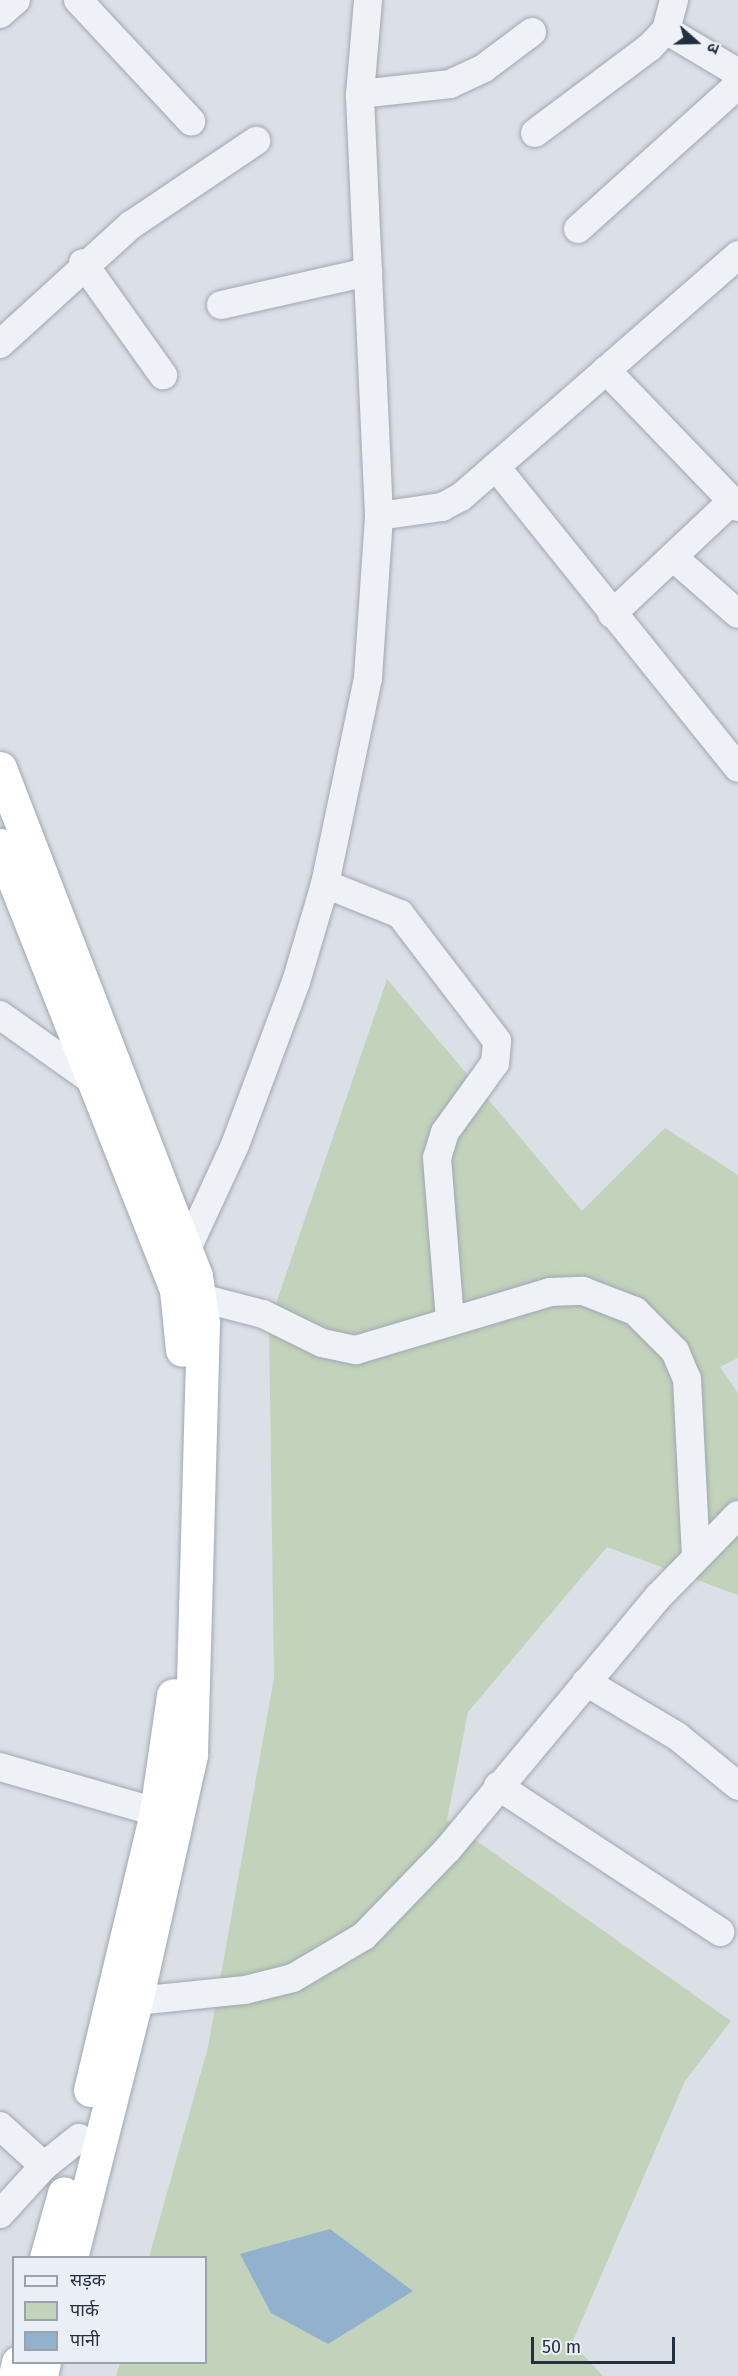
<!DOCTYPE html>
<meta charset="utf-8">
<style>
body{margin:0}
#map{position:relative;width:738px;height:2376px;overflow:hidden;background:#dbe0e7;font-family:"Fira Sans","Noto Sans Devanagari",sans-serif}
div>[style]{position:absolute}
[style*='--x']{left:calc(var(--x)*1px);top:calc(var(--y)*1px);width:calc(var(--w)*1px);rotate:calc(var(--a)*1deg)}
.green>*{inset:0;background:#c2d2bb}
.water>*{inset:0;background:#91b1cc}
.roads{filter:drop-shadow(0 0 2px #a0a7b1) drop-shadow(0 0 2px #a0a7b1)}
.minor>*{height:28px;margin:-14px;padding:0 14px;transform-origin:14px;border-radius:14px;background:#eef1f5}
.highway>*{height:33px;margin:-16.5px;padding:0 16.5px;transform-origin:16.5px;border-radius:16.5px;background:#fff}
span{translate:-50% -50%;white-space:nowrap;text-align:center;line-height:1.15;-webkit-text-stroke:5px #eaeff5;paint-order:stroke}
.legend{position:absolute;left:12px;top:2256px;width:195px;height:108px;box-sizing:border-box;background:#eaeff5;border:2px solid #9aa2ac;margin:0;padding:8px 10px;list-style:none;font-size:18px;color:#232f3e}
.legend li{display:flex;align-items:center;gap:12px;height:30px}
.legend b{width:30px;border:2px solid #9aa2ac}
.north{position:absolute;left:666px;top:12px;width:60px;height:60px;-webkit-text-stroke:4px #eaeff5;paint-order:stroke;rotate:110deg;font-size:16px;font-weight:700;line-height:24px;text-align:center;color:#232f3e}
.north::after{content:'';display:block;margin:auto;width:21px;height:27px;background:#232f3e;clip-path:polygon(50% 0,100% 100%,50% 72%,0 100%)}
.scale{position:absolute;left:531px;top:2337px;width:144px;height:27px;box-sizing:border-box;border:3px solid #232f3e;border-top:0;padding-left:8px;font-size:18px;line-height:21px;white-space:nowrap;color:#232f3e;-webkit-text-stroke:4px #eaeff5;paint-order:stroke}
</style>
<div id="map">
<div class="green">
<div style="clip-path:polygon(387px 979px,582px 1211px,665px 1128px,738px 1175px,738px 1358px,720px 1367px,738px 1393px,738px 1595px,607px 1547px,468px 1712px,447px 1820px,731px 2021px,685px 2081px,572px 2343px,603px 2376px,116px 2376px,120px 2363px,206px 2362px,206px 2258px,149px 2257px,208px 2047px,274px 1678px,269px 1324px)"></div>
</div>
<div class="water">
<div style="clip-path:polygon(330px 2229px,413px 2291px,328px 2344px,271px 2313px,240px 2254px)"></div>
</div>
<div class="roads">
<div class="minor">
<div style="--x:78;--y:0;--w:166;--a:47"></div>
<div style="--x:0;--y:14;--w:21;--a:-41"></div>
<div style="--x:666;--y:30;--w:84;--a:30.8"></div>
<div style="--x:360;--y:94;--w:91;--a:-6.3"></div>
<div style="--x:450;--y:84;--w:38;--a:-25"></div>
<div style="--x:484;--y:68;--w:60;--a:-36.9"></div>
<div style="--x:535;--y:133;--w:144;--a:-36.8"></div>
<div style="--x:650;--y:47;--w:23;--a:-47"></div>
<div style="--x:666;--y:30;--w:31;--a:-75"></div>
<div style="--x:578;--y:229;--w:215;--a:-42"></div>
<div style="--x:83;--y:263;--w:138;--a:54.5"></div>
<div style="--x:221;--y:305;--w:151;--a:-12.7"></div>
<div style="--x:0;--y:344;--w:177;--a:-42.3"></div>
<div style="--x:131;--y:225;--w:151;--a:-33.9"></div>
<div style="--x:606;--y:370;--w:190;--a:46.1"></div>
<div style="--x:496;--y:467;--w:386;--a:51.2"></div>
<div style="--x:379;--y:516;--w:64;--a:-8.1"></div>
<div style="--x:442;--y:507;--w:21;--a:-28"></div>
<div style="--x:461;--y:497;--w:368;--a:-41.1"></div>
<div style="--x:673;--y:557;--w:86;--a:41.2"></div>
<div style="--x:612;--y:614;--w:163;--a:-43.3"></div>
<div style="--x:325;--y:884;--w:81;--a:21.8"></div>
<div style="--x:400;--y:914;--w:160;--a:52.6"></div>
<div style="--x:497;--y:1041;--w:22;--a:95"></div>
<div style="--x:495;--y:1063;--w:85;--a:125.9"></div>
<div style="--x:445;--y:1132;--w:27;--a:107"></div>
<div style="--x:437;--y:1158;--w:163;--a:85.4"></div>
<div style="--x:0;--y:1015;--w:110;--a:35.4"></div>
<div style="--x:186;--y:1251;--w:117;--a:-65.2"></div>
<div style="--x:235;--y:1145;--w:174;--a:-69.5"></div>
<div style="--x:296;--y:982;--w:102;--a:-73.5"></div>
<div style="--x:325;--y:884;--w:210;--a:-78.2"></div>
<div style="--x:368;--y:678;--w:162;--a:-86.1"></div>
<div style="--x:379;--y:516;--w:422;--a:-92.6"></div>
<div style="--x:360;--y:94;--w:94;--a:-85.1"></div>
<div style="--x:201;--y:1298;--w:64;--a:14.5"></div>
<div style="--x:263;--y:1314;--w:66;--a:26.2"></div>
<div style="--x:322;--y:1343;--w:35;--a:12"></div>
<div style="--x:356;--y:1350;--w:202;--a:-16.6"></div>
<div style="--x:550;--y:1292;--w:33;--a:-2"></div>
<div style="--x:583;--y:1291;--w:56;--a:21"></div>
<div style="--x:635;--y:1311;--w:57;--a:45"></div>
<div style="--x:675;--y:1351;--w:30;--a:67"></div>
<div style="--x:687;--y:1379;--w:176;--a:87.1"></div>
<div style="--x:586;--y:1682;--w:106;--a:30.7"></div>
<div style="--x:677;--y:1736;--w:79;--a:39.3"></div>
<div style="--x:0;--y:1767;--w:162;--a:16.1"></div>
<div style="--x:498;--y:1786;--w:266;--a:33.3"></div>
<div style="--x:136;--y:2001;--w:110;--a:-5.8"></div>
<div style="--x:245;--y:1990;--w:49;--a:-14"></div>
<div style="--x:293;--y:1978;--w:82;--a:-30.6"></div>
<div style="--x:364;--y:1936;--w:121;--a:-46"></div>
<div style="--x:448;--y:1849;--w:329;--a:-50.2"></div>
<div style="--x:659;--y:1596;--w:113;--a:-45.7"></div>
<div style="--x:0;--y:2126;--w:59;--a:42.3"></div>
<div style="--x:0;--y:2214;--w:65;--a:-47.5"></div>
<div style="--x:44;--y:2166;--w:45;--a:-38.7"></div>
</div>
<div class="highway">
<div style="--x:0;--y:768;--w:544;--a:68.9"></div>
<div style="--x:196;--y:1276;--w:48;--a:81.5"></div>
<div style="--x:203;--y:1323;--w:432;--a:91.6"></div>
<div style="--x:191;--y:1755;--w:252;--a:102.6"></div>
<div style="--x:136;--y:2001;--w:265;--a:104.2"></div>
<div style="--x:0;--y:845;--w:479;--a:68.4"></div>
<div style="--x:176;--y:1290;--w:60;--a:84.3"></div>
<div style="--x:90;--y:2090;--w:286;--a:-76.6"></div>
<div style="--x:156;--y:1812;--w:118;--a:-81.7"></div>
<div style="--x:46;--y:2258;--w:67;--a:-74.5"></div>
<div style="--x:15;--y:2376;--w:14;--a:-78"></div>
<div style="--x:41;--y:2376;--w:14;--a:-78"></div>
</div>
</div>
<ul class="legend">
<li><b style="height:8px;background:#eef1f5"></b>सड़क</li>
<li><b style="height:16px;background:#c2d2bb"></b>पार्क</li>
<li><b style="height:16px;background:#91b1cc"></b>पानी</li>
</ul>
<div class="north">उ</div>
<div class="scale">50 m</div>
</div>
